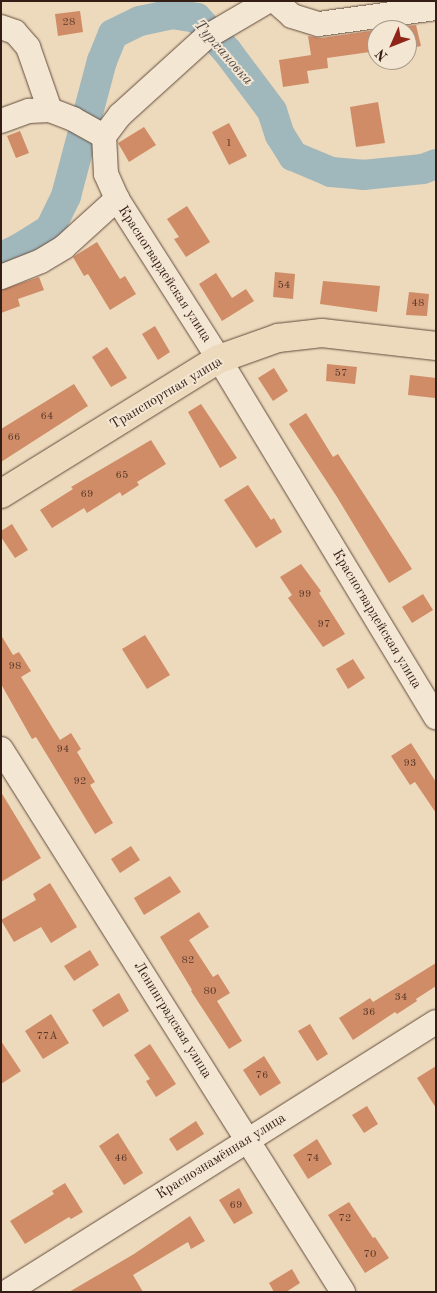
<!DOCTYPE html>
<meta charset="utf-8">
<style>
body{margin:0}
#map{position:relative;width:437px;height:1293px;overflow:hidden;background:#edd9bb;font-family:"Old Standard TT",serif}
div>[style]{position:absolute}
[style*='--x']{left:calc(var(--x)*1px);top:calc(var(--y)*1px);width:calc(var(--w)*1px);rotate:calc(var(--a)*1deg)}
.river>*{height:30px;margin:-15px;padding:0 15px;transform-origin:15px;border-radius:15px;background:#a0b7bc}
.building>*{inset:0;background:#cf8c67}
.roads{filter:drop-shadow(0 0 1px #624c3e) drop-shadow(0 0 1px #624c3e)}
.minor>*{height:24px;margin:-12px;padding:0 12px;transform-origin:12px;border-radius:12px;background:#f3e6d3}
.major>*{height:28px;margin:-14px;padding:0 14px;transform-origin:14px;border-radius:14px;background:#edd9bb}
span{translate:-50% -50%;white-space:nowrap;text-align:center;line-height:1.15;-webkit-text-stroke:4px #f3e6d3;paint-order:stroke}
.number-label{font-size:11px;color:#5b3929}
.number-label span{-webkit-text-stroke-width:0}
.street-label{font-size:14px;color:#341d14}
.water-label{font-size:15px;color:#544b46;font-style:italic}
.frame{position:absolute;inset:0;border:2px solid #341d14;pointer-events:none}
.north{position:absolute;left:367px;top:20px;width:50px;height:50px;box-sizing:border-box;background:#f3e6d3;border:1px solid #a79687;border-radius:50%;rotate:226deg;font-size:14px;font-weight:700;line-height:20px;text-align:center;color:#341d14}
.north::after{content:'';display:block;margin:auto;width:18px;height:22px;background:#8f2418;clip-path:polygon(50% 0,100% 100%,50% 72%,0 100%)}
</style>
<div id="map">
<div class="river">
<div style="--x:1;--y:257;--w:21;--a:-25"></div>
<div style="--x:20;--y:248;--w:36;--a:-32"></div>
<div style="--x:50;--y:229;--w:37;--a:-64"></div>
<div style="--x:66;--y:196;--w:140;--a:-75.1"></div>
<div style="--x:102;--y:61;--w:29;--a:-68"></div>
<div style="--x:113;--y:34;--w:30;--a:-26"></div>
<div style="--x:140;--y:21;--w:33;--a:-12"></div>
<div style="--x:172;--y:14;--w:25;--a:9"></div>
<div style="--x:197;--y:18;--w:45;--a:47.7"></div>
<div style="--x:227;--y:51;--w:75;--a:53.1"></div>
<div style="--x:272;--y:111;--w:25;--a:72"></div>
<div style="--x:280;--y:135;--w:25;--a:58"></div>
<div style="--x:293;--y:156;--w:41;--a:22.8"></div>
<div style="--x:331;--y:172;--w:32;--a:5"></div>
<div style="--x:363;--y:175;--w:60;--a:-5.7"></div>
<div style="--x:423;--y:169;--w:14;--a:-21"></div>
</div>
<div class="building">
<div style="clip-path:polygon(80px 11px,83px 32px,58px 36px,55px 14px)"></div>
<div style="clip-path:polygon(416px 25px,421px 46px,407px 49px,407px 26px)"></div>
<div style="clip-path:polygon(377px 30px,377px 51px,327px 58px,328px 68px,307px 71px,309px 83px,283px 87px,279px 60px,311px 55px,308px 36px,321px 38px)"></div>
<div style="clip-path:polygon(378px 102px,385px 143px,356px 147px,350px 107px)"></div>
<div style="clip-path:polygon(229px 123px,247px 156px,229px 165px,212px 132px)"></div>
<div style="clip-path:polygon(144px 127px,156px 145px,129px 162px,118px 143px)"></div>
<div style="clip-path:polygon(20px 131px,29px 153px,16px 158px,7px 136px)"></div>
<div style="clip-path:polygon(187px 206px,210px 242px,186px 257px,174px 239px,179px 237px,167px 219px)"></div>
<div style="clip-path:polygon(97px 242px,120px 279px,125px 276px,136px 294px,110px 310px,88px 274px,84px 276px,73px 257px)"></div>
<div style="clip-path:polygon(275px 272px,295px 274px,293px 299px,273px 297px)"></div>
<div style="clip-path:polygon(216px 273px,232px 298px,246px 289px,254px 301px,222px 321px,199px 284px)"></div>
<div style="clip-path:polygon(39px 277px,44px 290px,18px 299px,20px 306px,1px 313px,1px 290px)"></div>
<div style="clip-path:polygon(323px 281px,380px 286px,377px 312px,320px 304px)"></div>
<div style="clip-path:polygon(409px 292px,429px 294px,427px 316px,406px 315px)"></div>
<div style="clip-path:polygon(155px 326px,170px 352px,158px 360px,142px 334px)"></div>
<div style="clip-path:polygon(107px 347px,127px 378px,111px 387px,92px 357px)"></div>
<div style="clip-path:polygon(327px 364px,357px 367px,355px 384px,326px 381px)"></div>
<div style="clip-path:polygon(274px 368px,288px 391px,273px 401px,258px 378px)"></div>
<div style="clip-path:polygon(410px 375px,436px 378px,435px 398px,408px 395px)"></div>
<div style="clip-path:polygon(74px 384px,88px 406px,1px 462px,1px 429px)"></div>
<div style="clip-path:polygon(201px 404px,237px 458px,220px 468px,188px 412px)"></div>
<div style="clip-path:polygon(306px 413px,333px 457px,338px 454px,412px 569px,389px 583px,337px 497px,289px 424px)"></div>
<div style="clip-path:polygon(151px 440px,166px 464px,137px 482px,139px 485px,122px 496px,120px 492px,87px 513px,84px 508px,52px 528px,40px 510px,73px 489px,71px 487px)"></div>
<div style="clip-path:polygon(248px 485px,271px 520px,274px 518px,282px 532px,256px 548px,224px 500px)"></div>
<div style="clip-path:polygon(12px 524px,28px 550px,15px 558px,1px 537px,1px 531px)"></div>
<div style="clip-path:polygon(301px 564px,321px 591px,319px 593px,345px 634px,323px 647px,288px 598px,292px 595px,280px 577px)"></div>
<div style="clip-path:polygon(423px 594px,433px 610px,412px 623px,402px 607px)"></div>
<div style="clip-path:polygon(1px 635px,13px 655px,19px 652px,31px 671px,21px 677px,60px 740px,71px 733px,81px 749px,77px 752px,95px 782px,90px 785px,113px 823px,95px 834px,36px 737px,32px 739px,1px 684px)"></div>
<div style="clip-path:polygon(145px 635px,170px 675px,147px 689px,122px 649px)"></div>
<div style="clip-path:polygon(353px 659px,365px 678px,348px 689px,336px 669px)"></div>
<div style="clip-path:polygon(411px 743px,436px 782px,436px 813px,415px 782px,410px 785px,391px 756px)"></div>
<div style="clip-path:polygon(1px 792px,41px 858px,1px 882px)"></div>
<div style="clip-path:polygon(131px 846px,140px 860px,120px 873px,111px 859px)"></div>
<div style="clip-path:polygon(170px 876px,181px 892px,144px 915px,134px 898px)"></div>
<div style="clip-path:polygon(50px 883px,77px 927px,51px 943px,41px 927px,14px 942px,1px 920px,36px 900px,33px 894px)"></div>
<div style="clip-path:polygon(199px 912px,209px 927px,189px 940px,213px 977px,218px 974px,230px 993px,217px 1001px,242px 1041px,229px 1049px,191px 991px,192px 990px,160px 937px)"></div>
<div style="clip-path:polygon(90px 950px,99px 965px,74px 981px,64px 966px)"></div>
<div style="clip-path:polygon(436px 963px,436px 986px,416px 999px,417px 1001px,397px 1014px,395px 1012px,353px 1040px,339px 1018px,370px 998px,373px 1002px)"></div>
<div style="clip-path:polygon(119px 993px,129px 1011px,103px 1027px,92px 1010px)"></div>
<div style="clip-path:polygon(51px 1014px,69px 1043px,43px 1059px,25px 1031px)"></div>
<div style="clip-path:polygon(310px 1024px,328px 1054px,317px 1061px,298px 1031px)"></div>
<div style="clip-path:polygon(1px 1041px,21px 1071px,1px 1084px)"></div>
<div style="clip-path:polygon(150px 1044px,176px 1084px,156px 1097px,146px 1081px,150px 1079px,134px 1055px)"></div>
<div style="clip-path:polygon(264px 1056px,281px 1083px,260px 1096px,243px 1070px)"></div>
<div style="clip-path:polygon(436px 1066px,436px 1108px,417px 1078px)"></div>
<div style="clip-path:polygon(367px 1106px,378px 1124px,364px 1133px,352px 1115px)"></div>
<div style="clip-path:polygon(196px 1121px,204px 1134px,177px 1151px,169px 1139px)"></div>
<div style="clip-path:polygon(118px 1133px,143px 1173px,124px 1185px,99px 1146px)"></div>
<div style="clip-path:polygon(317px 1139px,332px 1164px,308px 1179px,293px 1155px)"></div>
<div style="clip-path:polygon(65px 1183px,83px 1212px,71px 1219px,69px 1217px,25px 1244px,10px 1221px,54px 1194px,52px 1191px)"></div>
<div style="clip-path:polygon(239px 1188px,253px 1213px,234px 1224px,219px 1200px)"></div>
<div style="clip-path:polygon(349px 1202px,373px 1238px,375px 1237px,389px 1258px,365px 1273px,328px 1215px)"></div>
<div style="clip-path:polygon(190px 1216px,205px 1241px,191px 1249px,188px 1242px,133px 1275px,143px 1292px,69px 1292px,134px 1254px)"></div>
<div style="clip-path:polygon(292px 1269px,300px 1283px,286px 1292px,274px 1292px,269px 1283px)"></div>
</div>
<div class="roads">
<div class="minor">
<div style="--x:268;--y:1;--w:73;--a:149.6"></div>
<div style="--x:205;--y:38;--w:115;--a:137.8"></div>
<div style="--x:120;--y:115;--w:26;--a:127"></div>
<div style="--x:104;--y:136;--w:38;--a:87"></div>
<div style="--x:106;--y:174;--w:27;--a:66"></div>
<div style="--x:117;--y:199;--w:190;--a:57.5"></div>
<div style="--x:219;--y:359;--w:419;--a:58.8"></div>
<div style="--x:275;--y:1;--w:23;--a:41"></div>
<div style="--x:292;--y:16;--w:28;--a:17"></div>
<div style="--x:319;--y:24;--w:118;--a:-7.8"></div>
<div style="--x:1;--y:27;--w:15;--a:20"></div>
<div style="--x:15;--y:32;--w:20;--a:49"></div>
<div style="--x:28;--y:47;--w:67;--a:70.8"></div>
<div style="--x:1;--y:121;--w:30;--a:-20"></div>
<div style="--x:29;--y:111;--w:21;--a:-3"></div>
<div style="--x:50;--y:110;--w:25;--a:21"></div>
<div style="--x:73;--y:119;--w:35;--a:29"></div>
<div style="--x:1;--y:277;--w:43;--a:-21.8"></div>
<div style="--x:41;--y:261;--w:27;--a:-31"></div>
<div style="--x:64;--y:247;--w:72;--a:-42.2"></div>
<div style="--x:1;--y:749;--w:642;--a:57.8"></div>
<div style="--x:7;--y:1292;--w:507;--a:-32.19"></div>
</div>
<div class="major">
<div style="--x:1;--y:494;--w:256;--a:-31.8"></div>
<div style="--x:219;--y:359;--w:63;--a:-19.6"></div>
<div style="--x:278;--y:338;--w:44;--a:-6.5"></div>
<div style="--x:322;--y:333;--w:115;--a:6.5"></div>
</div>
</div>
<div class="number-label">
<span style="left:69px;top:23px">28</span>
<span style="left:229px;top:144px">1</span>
<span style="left:284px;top:286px">54</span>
<span style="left:418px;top:304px">48</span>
<span style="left:341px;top:374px">57</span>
<span style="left:47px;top:417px">64</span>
<span style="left:14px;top:438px">66</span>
<span style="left:122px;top:476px">65</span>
<span style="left:87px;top:495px">69</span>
<span style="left:305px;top:595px">99</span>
<span style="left:324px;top:625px">97</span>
<span style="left:15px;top:667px">98</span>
<span style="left:63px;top:750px">94</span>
<span style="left:410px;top:764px">93</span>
<span style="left:80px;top:782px">92</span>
<span style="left:188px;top:961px">82</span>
<span style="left:210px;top:992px">80</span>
<span style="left:401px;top:998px">34</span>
<span style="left:369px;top:1013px">36</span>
<span style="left:47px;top:1037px">77А</span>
<span style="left:262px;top:1076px">76</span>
<span style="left:121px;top:1159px">46</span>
<span style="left:313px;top:1159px">74</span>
<span style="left:236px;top:1206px">69</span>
<span style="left:345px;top:1219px">72</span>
<span style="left:370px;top:1255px">70</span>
</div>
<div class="street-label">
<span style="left:165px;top:274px;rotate:57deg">Красногвардейская улица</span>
<span style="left:166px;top:393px;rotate:-31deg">Транспортная улица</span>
<span style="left:377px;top:619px;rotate:59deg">Красногвардейская улица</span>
<span style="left:173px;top:1020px;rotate:58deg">Ленинградская улица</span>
<span style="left:221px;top:1156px;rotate:-32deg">Краснознамённая улица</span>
</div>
<div class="water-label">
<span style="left:223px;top:53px;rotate:49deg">Турхановка</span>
</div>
<div class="frame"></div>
<div class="north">N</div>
</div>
